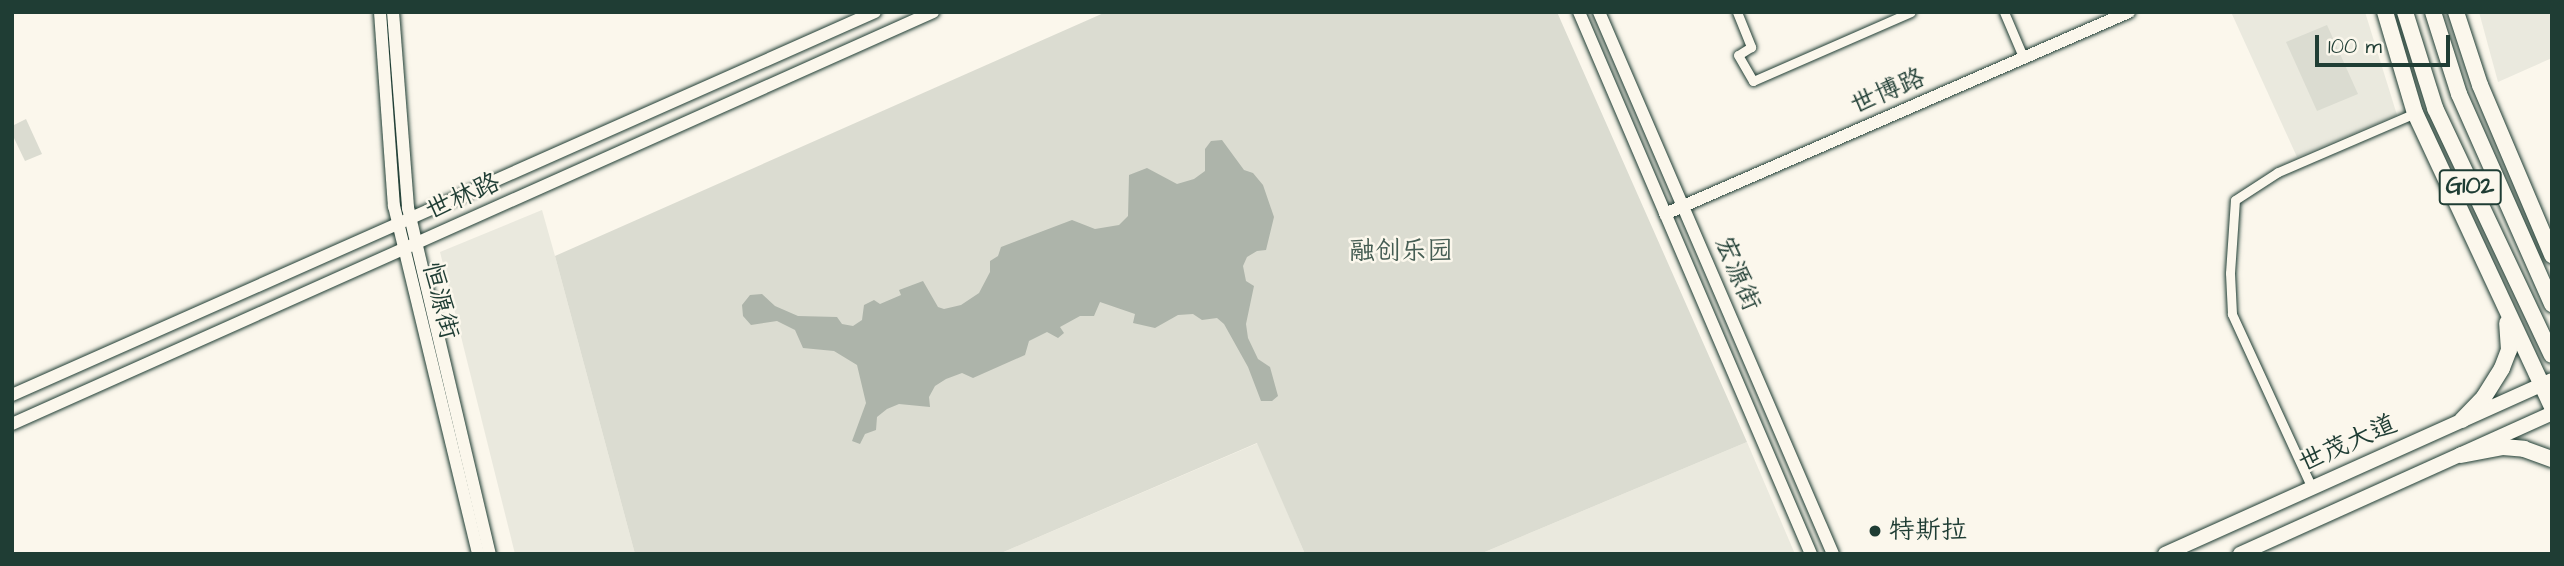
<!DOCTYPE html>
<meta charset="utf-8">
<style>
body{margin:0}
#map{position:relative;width:2564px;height:566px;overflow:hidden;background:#fbf7ec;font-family:"Architects Daughter","LXGW WenKai TC",sans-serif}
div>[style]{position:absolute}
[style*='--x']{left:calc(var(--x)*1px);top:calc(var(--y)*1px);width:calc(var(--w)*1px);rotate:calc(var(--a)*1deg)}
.built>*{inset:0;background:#eae9de}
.green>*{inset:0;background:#dbdcd1}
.water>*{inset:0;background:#adb4aa}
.roads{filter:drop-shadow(0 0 2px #1f3d34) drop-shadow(0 0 2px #1f3d34)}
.street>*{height:9px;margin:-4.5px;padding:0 4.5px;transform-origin:4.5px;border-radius:4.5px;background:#fbf7ec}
.secondary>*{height:12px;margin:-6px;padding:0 6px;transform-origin:6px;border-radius:6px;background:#fbf7ec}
.primary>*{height:14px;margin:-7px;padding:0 7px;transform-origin:7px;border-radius:7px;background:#fbf7ec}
.highway>*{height:16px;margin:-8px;padding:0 8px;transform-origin:8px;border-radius:8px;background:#fbf7ec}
.dots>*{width:19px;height:19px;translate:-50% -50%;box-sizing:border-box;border:4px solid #fbf7ec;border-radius:50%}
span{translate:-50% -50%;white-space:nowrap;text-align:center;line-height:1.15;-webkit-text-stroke:5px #fbf7ec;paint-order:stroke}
.shield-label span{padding:2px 5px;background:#fbf7ec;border:2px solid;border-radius:5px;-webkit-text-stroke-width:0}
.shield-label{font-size:24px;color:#1f3d34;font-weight:700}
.street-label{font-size:26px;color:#1f3d34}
.park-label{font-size:26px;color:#455d53}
.poi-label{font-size:26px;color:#1f3d34}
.left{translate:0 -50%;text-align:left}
.frame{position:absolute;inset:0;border:14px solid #1f3d34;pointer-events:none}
.scale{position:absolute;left:2315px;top:35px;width:135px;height:32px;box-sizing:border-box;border:4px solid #1f3d34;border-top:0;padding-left:9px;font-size:21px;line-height:24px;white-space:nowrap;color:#1f3d34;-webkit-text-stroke:5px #fbf7ec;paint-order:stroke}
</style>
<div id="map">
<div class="built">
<div style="clip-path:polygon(2231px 12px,2365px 12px,2397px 115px,2297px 157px)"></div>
<div style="clip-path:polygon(2479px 12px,2552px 12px,2552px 58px,2498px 82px)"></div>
<div style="clip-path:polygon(542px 210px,555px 256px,635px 554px,515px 554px,440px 252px)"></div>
<div style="clip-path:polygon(1747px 442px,1795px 554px,1480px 554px)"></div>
<div style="clip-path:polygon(1258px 443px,1305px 554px,999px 554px)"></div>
</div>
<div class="green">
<div style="clip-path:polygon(1106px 12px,1557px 12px,1747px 442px,1480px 554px,1305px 554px,1257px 443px,999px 554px,635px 554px,555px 256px)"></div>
<div style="clip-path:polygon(2327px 25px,2358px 94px,2317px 111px,2286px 42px)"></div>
<div style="clip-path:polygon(26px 119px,42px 154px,25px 161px,12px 134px,12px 126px)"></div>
</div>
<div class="water">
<div style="clip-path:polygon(1222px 140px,1244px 170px,1253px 173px,1263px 185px,1274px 217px,1266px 250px,1257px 251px,1247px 257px,1243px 266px,1246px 281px,1254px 286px,1246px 324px,1248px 338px,1258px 359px,1270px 367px,1278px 396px,1272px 401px,1261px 401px,1248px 367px,1224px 324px,1217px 318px,1202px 320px,1193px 314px,1178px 315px,1155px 328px,1133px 323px,1135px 314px,1100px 302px,1094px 316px,1080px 316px,1060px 327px,1064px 333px,1058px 338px,1047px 332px,1029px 341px,1025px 355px,973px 378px,962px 373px,946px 379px,935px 386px,929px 397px,930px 407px,899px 404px,887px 409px,877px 417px,876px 430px,865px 434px,860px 444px,852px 441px,866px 403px,857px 365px,834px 351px,803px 348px,795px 330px,777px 321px,751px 325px,743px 316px,742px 305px,750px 295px,762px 294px,775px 306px,798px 316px,837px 317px,842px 324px,853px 326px,862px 320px,864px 305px,874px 300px,880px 304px,901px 295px,899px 290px,923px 281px,938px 307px,944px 309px,961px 305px,979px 293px,990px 272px,990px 261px,998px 256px,1001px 247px,1072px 220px,1095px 229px,1119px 225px,1128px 216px,1129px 175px,1147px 168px,1177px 184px,1194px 179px,1205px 171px,1205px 149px,1211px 141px)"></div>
</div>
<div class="roads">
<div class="street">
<div style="--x:1737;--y:12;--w:38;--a:68"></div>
<div style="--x:1751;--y:47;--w:15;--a:148"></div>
<div style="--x:1738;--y:55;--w:30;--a:60"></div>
<div style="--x:1753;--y:81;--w:172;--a:-23.6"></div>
<div style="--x:2004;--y:12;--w:43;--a:67"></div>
<div style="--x:2312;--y:488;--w:192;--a:-114.7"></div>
<div style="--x:2232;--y:314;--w:41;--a:-92.8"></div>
<div style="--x:2230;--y:273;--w:73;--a:-86.1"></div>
<div style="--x:2235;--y:200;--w:51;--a:-33.1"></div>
<div style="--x:2278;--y:172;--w:149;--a:-23.3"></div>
</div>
<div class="secondary">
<div style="--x:380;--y:12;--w:195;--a:85.9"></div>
<div style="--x:394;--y:206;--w:358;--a:76.4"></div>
<div style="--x:393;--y:12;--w:197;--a:85.6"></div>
<div style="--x:408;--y:208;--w:356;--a:76.7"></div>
<div style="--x:1579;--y:12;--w:590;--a:66.83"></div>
<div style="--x:1599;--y:12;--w:590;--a:66.65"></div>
<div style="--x:1665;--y:214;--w:506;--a:-23.53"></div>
<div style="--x:12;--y:395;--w:944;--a:-23.93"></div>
<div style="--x:12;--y:424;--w:1009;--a:-24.1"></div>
</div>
<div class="primary">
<div style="--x:2165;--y:554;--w:424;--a:-24.2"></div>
<div style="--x:2240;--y:554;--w:342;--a:-24.3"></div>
</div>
<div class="highway">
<div style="--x:2385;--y:12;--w:105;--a:73.5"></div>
<div style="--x:2415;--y:113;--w:324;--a:65"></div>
<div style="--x:2405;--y:12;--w:101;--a:72.6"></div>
<div style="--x:2435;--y:108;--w:273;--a:64.7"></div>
<div style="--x:2433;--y:12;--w:86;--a:72.4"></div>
<div style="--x:2459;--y:94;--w:230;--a:66.1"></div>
<div style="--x:2456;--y:12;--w:77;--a:71.8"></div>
<div style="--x:2480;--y:85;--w:185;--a:67"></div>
<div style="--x:2462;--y:420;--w:32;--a:-46"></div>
<div style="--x:2484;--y:397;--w:34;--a:-58"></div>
<div style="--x:2502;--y:368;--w:19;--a:-69"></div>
<div style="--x:2509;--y:350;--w:27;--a:-94"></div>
<div style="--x:2461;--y:455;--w:43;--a:-10.8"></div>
<div style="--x:2503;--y:447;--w:21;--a:5"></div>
<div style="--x:2524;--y:449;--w:30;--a:20"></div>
</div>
</div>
<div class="dots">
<div style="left:1875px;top:531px;background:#1f3d34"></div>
</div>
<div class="shield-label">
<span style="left:2470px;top:187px">G102</span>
</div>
<div class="street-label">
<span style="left:1888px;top:92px;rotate:-23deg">世博路</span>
<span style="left:463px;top:197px;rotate:-24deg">世林路</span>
<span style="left:1737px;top:274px;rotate:67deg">宏源街</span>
<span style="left:440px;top:301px;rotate:76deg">恒源街</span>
<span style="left:2348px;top:444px;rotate:-24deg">世茂大道</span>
</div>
<div class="park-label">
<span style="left:1401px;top:252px">融创乐园</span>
</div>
<div class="poi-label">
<span class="left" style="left:1889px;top:531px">特斯拉</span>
</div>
<div class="frame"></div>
<div class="scale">100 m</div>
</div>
